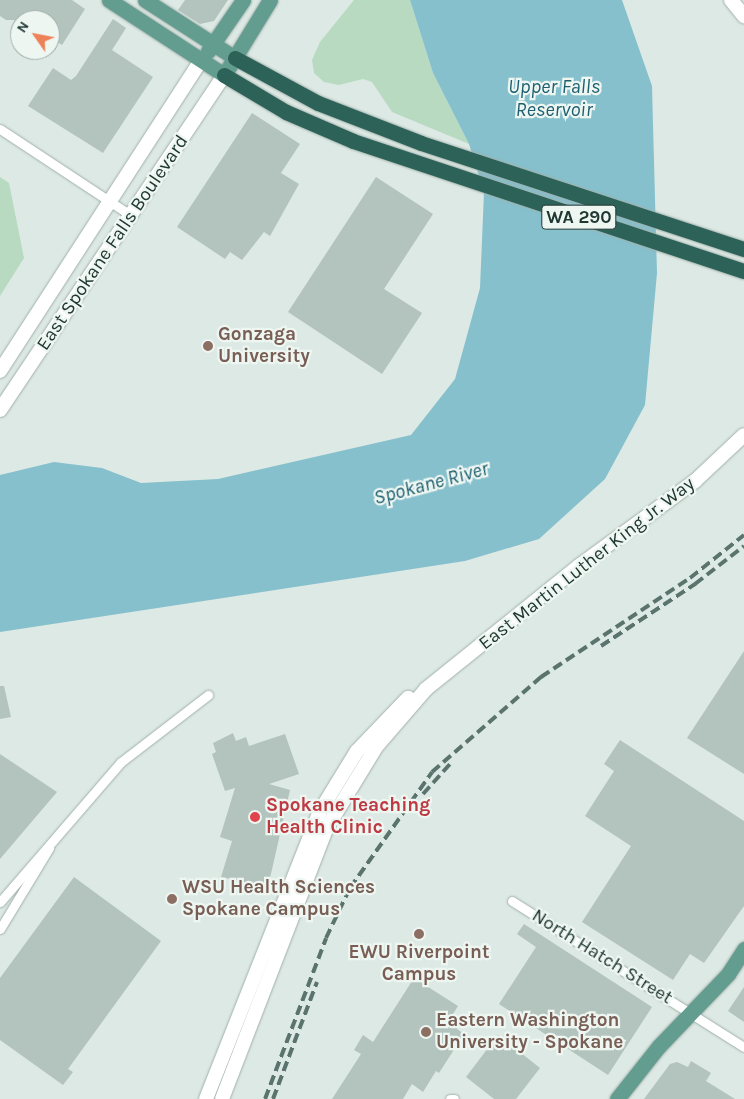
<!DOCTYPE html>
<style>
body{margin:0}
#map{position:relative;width:744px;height:1099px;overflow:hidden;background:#dde9e4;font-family:Karla,sans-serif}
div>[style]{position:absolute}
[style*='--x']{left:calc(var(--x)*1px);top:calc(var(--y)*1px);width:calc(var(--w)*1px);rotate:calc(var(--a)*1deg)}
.green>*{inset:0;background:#b7dac1}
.water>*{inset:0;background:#86c0cd}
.building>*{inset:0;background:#b3c3bd}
.roads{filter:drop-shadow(0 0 1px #a1b0ab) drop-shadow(0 0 1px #a1b0ab)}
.street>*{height:9px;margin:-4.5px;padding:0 4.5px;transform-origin:4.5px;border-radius:4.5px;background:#fff}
.secondary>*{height:14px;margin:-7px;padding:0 7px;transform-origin:7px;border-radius:7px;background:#fff}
.primary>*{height:15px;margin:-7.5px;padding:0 7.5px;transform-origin:7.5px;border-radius:7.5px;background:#639d90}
.highway>*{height:15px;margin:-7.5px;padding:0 7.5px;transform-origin:7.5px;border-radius:7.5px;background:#2d6259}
.rail>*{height:4px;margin-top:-2px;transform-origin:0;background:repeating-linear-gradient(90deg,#5a746d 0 10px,transparent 0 15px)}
.dots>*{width:14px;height:14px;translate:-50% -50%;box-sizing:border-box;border:2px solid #eef6f2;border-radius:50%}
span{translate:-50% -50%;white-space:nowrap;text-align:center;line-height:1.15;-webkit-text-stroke:4.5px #eef6f2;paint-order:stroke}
.shield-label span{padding:1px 4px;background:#eef6f2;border:1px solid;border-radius:4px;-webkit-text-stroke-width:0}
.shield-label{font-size:18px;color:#203732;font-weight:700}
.street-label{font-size:19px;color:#203732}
.education-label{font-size:19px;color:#785e54;font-weight:700}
.left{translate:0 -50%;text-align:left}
.health-label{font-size:19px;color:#be3a42;font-weight:700}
.water-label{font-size:20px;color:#1d5f70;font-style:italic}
.north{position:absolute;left:10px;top:10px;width:50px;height:50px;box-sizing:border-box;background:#eef6f2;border:1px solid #9caaa5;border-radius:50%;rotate:303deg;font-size:14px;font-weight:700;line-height:20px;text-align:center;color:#203732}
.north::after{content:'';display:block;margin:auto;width:18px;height:22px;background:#ed8158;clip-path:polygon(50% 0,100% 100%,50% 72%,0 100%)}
</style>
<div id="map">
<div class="green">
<div style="clip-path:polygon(354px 0,410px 0,433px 73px,469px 144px,392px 112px,372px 82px,363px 79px,339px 85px,324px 82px,314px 73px,312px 60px,320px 42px)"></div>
<div style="clip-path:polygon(0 177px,9px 183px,24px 258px,0 296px)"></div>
</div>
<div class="water">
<div style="clip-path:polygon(410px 0,622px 0,652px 86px,657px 273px,645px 405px,605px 479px,539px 539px,465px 561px,0 632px,0 475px,54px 462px,102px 468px,141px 483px,218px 479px,411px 435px,455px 379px,480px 288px,484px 192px,469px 144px,433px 73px)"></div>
</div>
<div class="building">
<div style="clip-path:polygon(0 0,72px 0,85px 9px,62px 45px,50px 37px,50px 20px,6px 20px,0 16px)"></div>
<div style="clip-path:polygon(185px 0,228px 0,214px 21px,200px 24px,178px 10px)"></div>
<div style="clip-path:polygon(113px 19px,126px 28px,112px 50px,153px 77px,103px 153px,28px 106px,53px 68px,71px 80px,76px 76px)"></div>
<div style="clip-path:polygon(252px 113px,300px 144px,281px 173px,299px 184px,270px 236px,264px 232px,242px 260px,230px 252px,225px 259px,177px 227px)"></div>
<div style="clip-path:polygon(376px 177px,433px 214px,384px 289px,422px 313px,382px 374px,288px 312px)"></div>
<div style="clip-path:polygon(744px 651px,744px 774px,687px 738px)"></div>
<div style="clip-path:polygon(0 686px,4px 686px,11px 717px,0 719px)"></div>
<div style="clip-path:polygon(233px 733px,236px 741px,246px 737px,249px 746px,285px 734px,299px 774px,269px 784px,290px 790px,268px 887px,221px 877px,232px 841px,220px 837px,235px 788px,225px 791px,212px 754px,216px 752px,213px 743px)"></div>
<div style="clip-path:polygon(620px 740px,744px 821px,744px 906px,704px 963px,690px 954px,673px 980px,582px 922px,631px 846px,585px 816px,614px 771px,604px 764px)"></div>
<div style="clip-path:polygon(0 754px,57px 792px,0 859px)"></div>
<div style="clip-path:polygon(74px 877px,161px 941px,68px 1069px,73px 1072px,63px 1085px,0 1040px,0 978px)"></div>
<div style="clip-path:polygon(524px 924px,652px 1007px,608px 1075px,499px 1004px,536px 947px,517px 934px)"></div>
<div style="clip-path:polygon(414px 978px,458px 1006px,453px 1014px,463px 1021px,457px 1029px,464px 1034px,439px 1073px,436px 1071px,423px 1092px,412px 1084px,403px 1099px,332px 1099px,361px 1054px,354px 1050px,363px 1035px,373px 1042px)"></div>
<div style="clip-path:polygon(744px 987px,744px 1022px,728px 1011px)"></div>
<div style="clip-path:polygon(498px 1035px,540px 1068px,516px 1099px,494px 1099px,466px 1077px)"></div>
<div style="clip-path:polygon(691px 1061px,711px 1073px,706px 1081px,735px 1099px,644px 1099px,670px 1064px,677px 1062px,688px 1067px)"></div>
</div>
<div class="roads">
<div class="street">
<div style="--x:0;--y:129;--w:158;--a:33.4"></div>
<div style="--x:512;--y:901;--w:274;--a:32.2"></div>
<div style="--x:0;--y:902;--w:185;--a:-49.2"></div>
<div style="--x:121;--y:762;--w:110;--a:-37.6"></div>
<div style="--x:0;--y:929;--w:95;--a:-58.8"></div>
<div style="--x:450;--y:1099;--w:4;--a:0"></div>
</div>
<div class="secondary">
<div style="--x:731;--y:0;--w:21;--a:51"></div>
<div style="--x:0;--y:371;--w:370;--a:-57.1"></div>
<div style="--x:0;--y:410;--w:403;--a:-56.2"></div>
<div style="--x:206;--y:1099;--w:308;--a:-68.4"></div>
<div style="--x:319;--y:813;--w:73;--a:-58.5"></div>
<div style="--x:357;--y:751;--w:74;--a:-46.1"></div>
<div style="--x:222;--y:1099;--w:289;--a:-68.9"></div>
<div style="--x:326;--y:829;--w:96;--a:-58.6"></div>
<div style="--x:376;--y:747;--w:77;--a:-49.2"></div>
<div style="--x:426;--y:689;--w:196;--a:-38.8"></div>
<div style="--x:579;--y:566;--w:144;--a:-36.2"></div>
<div style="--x:695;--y:481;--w:67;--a:-43.2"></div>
</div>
<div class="primary">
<div style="--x:109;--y:0;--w:137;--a:33.1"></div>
<div style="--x:224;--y:75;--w:88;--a:-58.5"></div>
<div style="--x:145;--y:0;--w:107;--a:32.8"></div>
<div style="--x:208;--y:51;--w:62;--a:-55.5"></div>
<div style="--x:617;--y:1099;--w:68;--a:-51.6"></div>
<div style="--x:659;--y:1046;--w:100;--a:-46.2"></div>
<div style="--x:728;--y:974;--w:30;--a:-57"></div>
</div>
<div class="highway">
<div style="--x:235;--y:58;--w:94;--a:28.5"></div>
<div style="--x:318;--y:103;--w:110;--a:21.2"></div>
<div style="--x:421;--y:143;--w:340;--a:18.2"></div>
<div style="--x:224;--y:75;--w:72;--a:30.8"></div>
<div style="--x:286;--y:112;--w:73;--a:23.4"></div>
<div style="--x:353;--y:141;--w:412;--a:18.4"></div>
</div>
</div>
<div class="rail">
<div style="--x:601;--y:646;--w:113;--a:-33.4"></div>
<div style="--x:695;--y:584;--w:62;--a:-37.8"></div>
<div style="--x:423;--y:794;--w:40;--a:-48"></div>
<div style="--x:265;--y:1099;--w:172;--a:-69.2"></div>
<div style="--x:326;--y:938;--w:55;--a:-64.4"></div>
<div style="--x:350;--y:888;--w:142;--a:-54.7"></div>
<div style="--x:432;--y:772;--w:145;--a:-41.1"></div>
<div style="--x:541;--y:677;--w:179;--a:-33.6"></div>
<div style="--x:690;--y:578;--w:69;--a:-38.5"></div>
<div style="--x:273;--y:1099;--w:125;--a:-69.4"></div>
</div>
<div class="dots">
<div style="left:208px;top:346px;background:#8d6e63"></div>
<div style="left:255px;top:817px;background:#e0444e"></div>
<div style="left:172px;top:899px;background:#8d6e63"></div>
<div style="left:419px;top:934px;background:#8d6e63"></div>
<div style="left:426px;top:1032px;background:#8d6e63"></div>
</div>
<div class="shield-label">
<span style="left:579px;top:217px">WA 290</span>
</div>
<div class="street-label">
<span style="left:113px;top:243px;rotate:-56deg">East Spokane Falls Boulevard</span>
<span style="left:587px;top:564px;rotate:-38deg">East Martin Luther King Jr. Way</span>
<span style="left:602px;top:957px;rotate:32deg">North Hatch Street</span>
</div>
<div class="education-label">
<span class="left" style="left:218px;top:346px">Gonzaga<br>University</span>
<span class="left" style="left:182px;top:899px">WSU Health Sciences<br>Spokane Campus</span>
<span style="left:419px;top:964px">EWU Riverpoint<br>Campus</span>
<span class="left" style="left:436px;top:1032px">Eastern Washington<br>University - Spokane</span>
</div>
<div class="health-label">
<span class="left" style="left:266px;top:817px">Spokane Teaching<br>Health Clinic</span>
</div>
<div class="water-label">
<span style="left:554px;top:98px">Upper Falls<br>Reservoir</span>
<span style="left:431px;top:483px;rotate:-15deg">Spokane River</span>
</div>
<div class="north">N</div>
</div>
